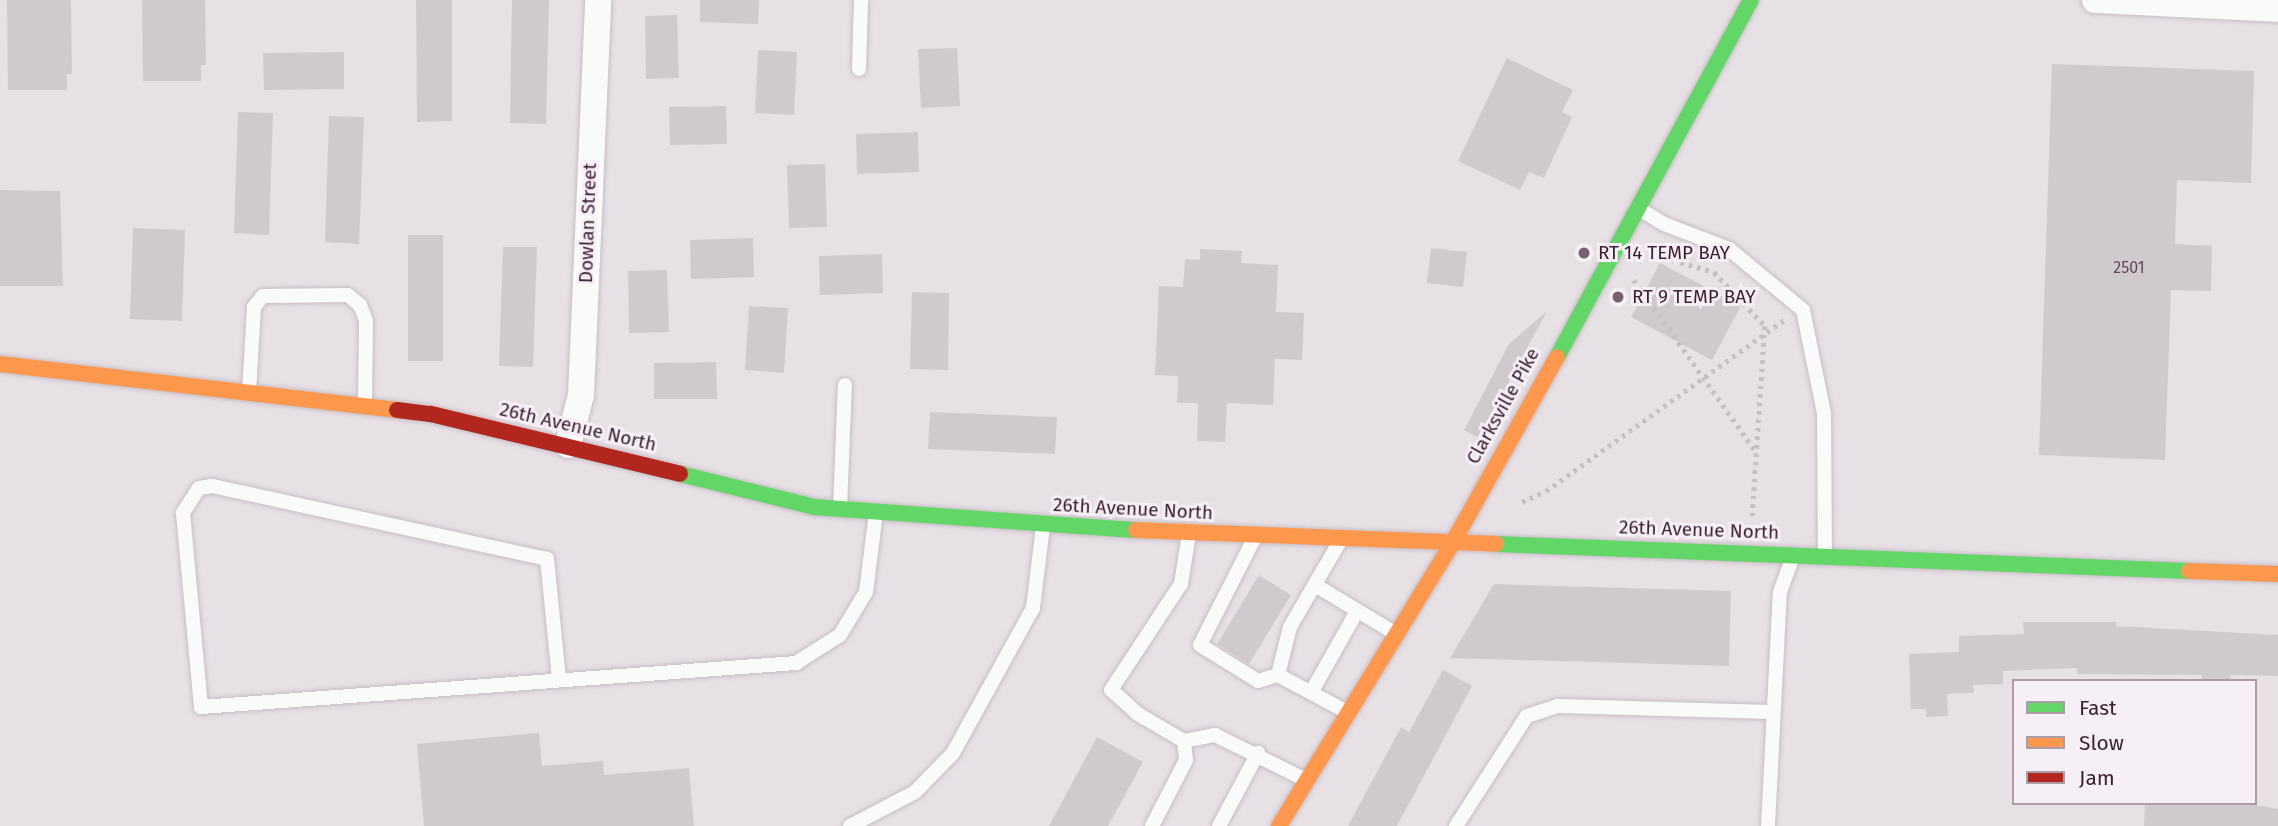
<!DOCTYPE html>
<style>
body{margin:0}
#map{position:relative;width:2278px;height:826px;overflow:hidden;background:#e7e1e6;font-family:"Fira Sans",sans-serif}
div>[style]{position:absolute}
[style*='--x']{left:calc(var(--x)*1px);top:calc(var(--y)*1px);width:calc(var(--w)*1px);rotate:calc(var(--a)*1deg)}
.building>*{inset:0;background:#d0cacf}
.path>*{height:4.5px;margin-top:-2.25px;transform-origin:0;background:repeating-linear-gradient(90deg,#c8bfc4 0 3.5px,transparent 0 8.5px)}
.roads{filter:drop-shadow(0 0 2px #c7bec4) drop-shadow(0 0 2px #c7bec4)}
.lane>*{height:14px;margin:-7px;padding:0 7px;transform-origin:7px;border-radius:7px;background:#fbfafb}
.street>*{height:26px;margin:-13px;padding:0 13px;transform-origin:13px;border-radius:13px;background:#fbfafb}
.fast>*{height:16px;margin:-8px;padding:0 8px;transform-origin:8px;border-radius:8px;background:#63d668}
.slow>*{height:16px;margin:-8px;padding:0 8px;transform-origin:8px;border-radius:8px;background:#ff974d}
.jam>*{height:16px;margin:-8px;padding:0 8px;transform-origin:8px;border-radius:8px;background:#b3261e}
.dots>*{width:19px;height:19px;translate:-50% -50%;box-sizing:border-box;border:4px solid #f7eff6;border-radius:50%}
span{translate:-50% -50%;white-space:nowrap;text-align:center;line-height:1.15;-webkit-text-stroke:6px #f7eff6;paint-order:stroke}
.number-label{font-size:16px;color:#604a58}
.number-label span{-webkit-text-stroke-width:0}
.street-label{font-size:19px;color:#3a1f30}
.poi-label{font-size:19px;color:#3a1f30}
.left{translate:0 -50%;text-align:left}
.legend{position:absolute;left:2012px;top:679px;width:245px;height:126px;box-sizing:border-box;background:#f7eff6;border:2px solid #ab9ca7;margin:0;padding:9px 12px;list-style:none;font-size:21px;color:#3a1f30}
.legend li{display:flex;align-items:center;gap:14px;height:35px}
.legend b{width:35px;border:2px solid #ab9ca7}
</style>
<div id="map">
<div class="building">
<div style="clip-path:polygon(7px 0,71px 0,72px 74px,67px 74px,67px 90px,8px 90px)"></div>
<div style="clip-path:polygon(142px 0,205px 0,206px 65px,201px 65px,201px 81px,143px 81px)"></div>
<div style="clip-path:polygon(416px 0,452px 0,452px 121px,417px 122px)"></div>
<div style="clip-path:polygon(512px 0,549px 0,546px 124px,510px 123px)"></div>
<div style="clip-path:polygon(700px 0,759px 0,758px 24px,700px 22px)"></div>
<div style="clip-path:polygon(677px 15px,679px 78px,646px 79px,645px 16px)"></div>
<div style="clip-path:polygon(957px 48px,960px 106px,921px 108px,918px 49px)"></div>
<div style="clip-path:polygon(758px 50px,797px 52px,794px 115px,755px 113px)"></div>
<div style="clip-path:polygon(344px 52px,344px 89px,264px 90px,263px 53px)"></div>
<div style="clip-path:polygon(1507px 58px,1573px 90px,1562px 112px,1572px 117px,1544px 178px,1529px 172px,1520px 190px,1458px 161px)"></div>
<div style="clip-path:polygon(2052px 64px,2254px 71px,2251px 183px,2177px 180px,2175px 244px,2212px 246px,2211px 291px,2171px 290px,2165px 460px,2039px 455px)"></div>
<div style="clip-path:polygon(726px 106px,727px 144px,670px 145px,669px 107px)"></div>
<div style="clip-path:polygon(238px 112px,273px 113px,269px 235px,234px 233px)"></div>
<div style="clip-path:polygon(329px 116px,364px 117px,359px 244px,325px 242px)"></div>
<div style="clip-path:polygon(918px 132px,919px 172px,857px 174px,856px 134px)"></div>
<div style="clip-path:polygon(825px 164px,827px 227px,789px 228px,787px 165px)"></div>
<div style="clip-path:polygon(0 190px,60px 191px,63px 286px,0 286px)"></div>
<div style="clip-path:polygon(133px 228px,185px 230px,182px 321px,130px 319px)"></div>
<div style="clip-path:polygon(408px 235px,443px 235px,443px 361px,408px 361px)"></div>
<div style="clip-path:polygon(753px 238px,754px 277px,691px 279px,690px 240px)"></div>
<div style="clip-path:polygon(503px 247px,537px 247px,533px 367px,499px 366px)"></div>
<div style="clip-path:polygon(1431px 248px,1467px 252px,1463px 287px,1427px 283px)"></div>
<div style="clip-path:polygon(1200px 249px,1242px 251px,1241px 263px,1278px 265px,1276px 312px,1304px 313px,1302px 360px,1275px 359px,1273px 405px,1227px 403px,1225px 442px,1197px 441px,1198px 403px,1177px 403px,1178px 376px,1155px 375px,1159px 286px,1183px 287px,1185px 259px,1200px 260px)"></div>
<div style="clip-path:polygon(882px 254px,883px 293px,820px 295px,819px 256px)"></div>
<div style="clip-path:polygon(1660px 263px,1741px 306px,1712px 360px,1631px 317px)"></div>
<div style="clip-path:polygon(667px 270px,669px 332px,629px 333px,628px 271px)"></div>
<div style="clip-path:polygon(912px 292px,949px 293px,948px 370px,910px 369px)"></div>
<div style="clip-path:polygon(749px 306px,788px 308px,784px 373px,745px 370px)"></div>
<div style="clip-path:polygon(1547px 311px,1479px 438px,1464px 430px,1509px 344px)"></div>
<div style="clip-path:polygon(716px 362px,717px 399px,654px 399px,654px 363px)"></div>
<div style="clip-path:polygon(930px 412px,1057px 417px,1055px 454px,928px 449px)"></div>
<div style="clip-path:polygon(1259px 575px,1291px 595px,1249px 664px,1217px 644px)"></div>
<div style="clip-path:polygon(1494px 584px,1731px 591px,1729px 666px,1450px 658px)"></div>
<div style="clip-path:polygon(2023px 622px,2116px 622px,2116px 626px,2278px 635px,2278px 676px,2230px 675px,2231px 681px,2202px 681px,2202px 675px,2077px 674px,2077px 668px,2003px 671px,2003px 684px,1973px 685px,1974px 693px,1947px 694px,1948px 716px,1926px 717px,1926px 709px,1911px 709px,1909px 654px,1959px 652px,1959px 636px,2024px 634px)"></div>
<div style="clip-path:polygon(1443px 670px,1472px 686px,1397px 826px,1348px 826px,1401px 727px,1409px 732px)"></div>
<div style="clip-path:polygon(539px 733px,542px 766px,603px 761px,604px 775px,689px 768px,694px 826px,424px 826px,417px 744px)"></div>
<div style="clip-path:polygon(1097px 737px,1143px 762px,1108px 826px,1049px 826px)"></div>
<div style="clip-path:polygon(2145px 803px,2242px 803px,2278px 809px,2278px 826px,2144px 826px)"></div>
</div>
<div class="path">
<div style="--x:1648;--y:253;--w:69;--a:16.1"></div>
<div style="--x:1714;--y:272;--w:74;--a:46.6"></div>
<div style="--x:1765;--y:326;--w:194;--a:93.8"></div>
<div style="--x:1634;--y:280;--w:209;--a:54.6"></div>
<div style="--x:1522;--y:502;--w:26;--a:-25"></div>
<div style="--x:1546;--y:491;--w:294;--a:-35.7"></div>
</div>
<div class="roads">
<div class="lane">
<div style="--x:859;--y:69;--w:69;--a:-88.3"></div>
<div style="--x:1641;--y:210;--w:27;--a:31"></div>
<div style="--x:1664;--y:224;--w:70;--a:21"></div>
<div style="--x:1729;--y:249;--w:96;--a:39.5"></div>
<div style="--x:1803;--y:310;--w:105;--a:78.5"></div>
<div style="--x:1824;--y:413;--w:142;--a:89.6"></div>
<div style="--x:249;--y:392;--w:85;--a:-86.6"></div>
<div style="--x:254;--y:307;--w:14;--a:-51"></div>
<div style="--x:263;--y:296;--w:85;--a:-0.7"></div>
<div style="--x:348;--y:295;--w:16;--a:40"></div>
<div style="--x:360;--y:305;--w:17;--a:69"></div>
<div style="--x:366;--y:321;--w:85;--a:90.7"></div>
<div style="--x:840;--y:508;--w:123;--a:-87.7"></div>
<div style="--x:1255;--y:537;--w:121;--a:117"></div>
<div style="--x:1200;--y:645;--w:68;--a:31.8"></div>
<div style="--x:1258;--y:681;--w:21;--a:-17"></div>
<div style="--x:1278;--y:675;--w:78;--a:28.2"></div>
<div style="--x:1315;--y:585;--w:93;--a:31"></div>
<div style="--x:1278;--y:675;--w:49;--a:-76"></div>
<div style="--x:1290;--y:627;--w:99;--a:-59.8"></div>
<div style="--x:559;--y:679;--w:121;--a:-95.7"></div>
<div style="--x:547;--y:559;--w:343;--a:-167.7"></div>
<div style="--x:212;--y:486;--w:13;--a:171"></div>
<div style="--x:199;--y:488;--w:30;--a:123"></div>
<div style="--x:183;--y:513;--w:195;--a:84.7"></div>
<div style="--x:201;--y:707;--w:597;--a:-4.23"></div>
<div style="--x:796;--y:663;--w:52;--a:-32.5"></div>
<div style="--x:840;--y:635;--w:50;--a:-58.8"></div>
<div style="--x:866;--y:592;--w:80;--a:-82.8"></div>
<div style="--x:1312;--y:691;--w:92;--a:-60.6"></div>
<div style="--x:1184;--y:741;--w:32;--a:-11"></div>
<div style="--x:1215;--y:735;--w:102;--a:26.3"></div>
<div style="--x:850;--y:826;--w:73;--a:-27.6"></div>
<div style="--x:915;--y:792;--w:54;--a:-45.7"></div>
<div style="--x:953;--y:753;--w:166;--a:-61.1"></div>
<div style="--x:1033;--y:608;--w:82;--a:-83"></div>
<div style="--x:1152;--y:826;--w:74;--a:-62.7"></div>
<div style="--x:1186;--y:760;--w:19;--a:-96"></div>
<div style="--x:1184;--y:741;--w:53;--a:-149.6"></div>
<div style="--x:1138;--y:714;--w:36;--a:-138"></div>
<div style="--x:1111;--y:690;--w:127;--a:-56.6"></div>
<div style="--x:1181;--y:584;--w:51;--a:-80.9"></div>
<div style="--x:1219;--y:826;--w:83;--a:-61.9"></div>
<div style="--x:1456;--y:826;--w:131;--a:-57.2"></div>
<div style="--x:1527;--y:716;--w:32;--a:-18"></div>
<div style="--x:1557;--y:706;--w:216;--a:1.6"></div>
<div style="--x:1768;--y:826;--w:234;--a:-87.1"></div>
<div style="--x:1780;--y:592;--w:35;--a:-70"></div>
</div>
<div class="street">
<div style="--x:2095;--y:0;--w:183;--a:2.8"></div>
<div style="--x:568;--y:445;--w:52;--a:-75.4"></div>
<div style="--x:581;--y:395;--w:395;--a:-87.5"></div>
</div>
<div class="fast">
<div style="--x:1557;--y:357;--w:406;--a:-61.5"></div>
<div style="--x:680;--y:474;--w:138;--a:13.8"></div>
<div style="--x:814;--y:507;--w:323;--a:4.1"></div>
<div style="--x:1496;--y:544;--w:694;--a:2.23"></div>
</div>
<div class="slow">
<div style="--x:0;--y:364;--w:400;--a:6.6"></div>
<div style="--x:1136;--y:530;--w:360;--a:2.2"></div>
<div style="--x:2189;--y:571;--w:89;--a:1.9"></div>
<div style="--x:1279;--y:826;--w:331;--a:-58.5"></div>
<div style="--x:1452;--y:544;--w:214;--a:-60.7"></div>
</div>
<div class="jam">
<div style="--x:397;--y:410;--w:34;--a:7"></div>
<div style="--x:431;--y:414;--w:256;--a:13.5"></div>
</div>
</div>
<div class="dots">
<div style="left:1584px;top:253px;background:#776370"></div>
<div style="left:1618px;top:297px;background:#776370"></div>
</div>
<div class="number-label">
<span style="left:2129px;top:268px">2501</span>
</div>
<div class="street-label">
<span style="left:588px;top:223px;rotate:-88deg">Dowlan Street</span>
<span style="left:1503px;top:406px;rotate:-61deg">Clarksville Pike</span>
<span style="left:578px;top:427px;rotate:13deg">26th Avenue North</span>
<span style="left:1133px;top:509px;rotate:3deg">26th Avenue North</span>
<span style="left:1699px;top:530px;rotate:2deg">26th Avenue North</span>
</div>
<div class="poi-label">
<span class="left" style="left:1598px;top:253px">RT 14 TEMP BAY</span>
<span class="left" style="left:1632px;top:297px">RT 9 TEMP BAY</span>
</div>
<ul class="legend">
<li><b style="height:9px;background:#63d668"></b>Fast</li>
<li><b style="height:9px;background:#ff974d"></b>Slow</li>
<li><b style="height:9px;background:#b3261e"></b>Jam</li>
</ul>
</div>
